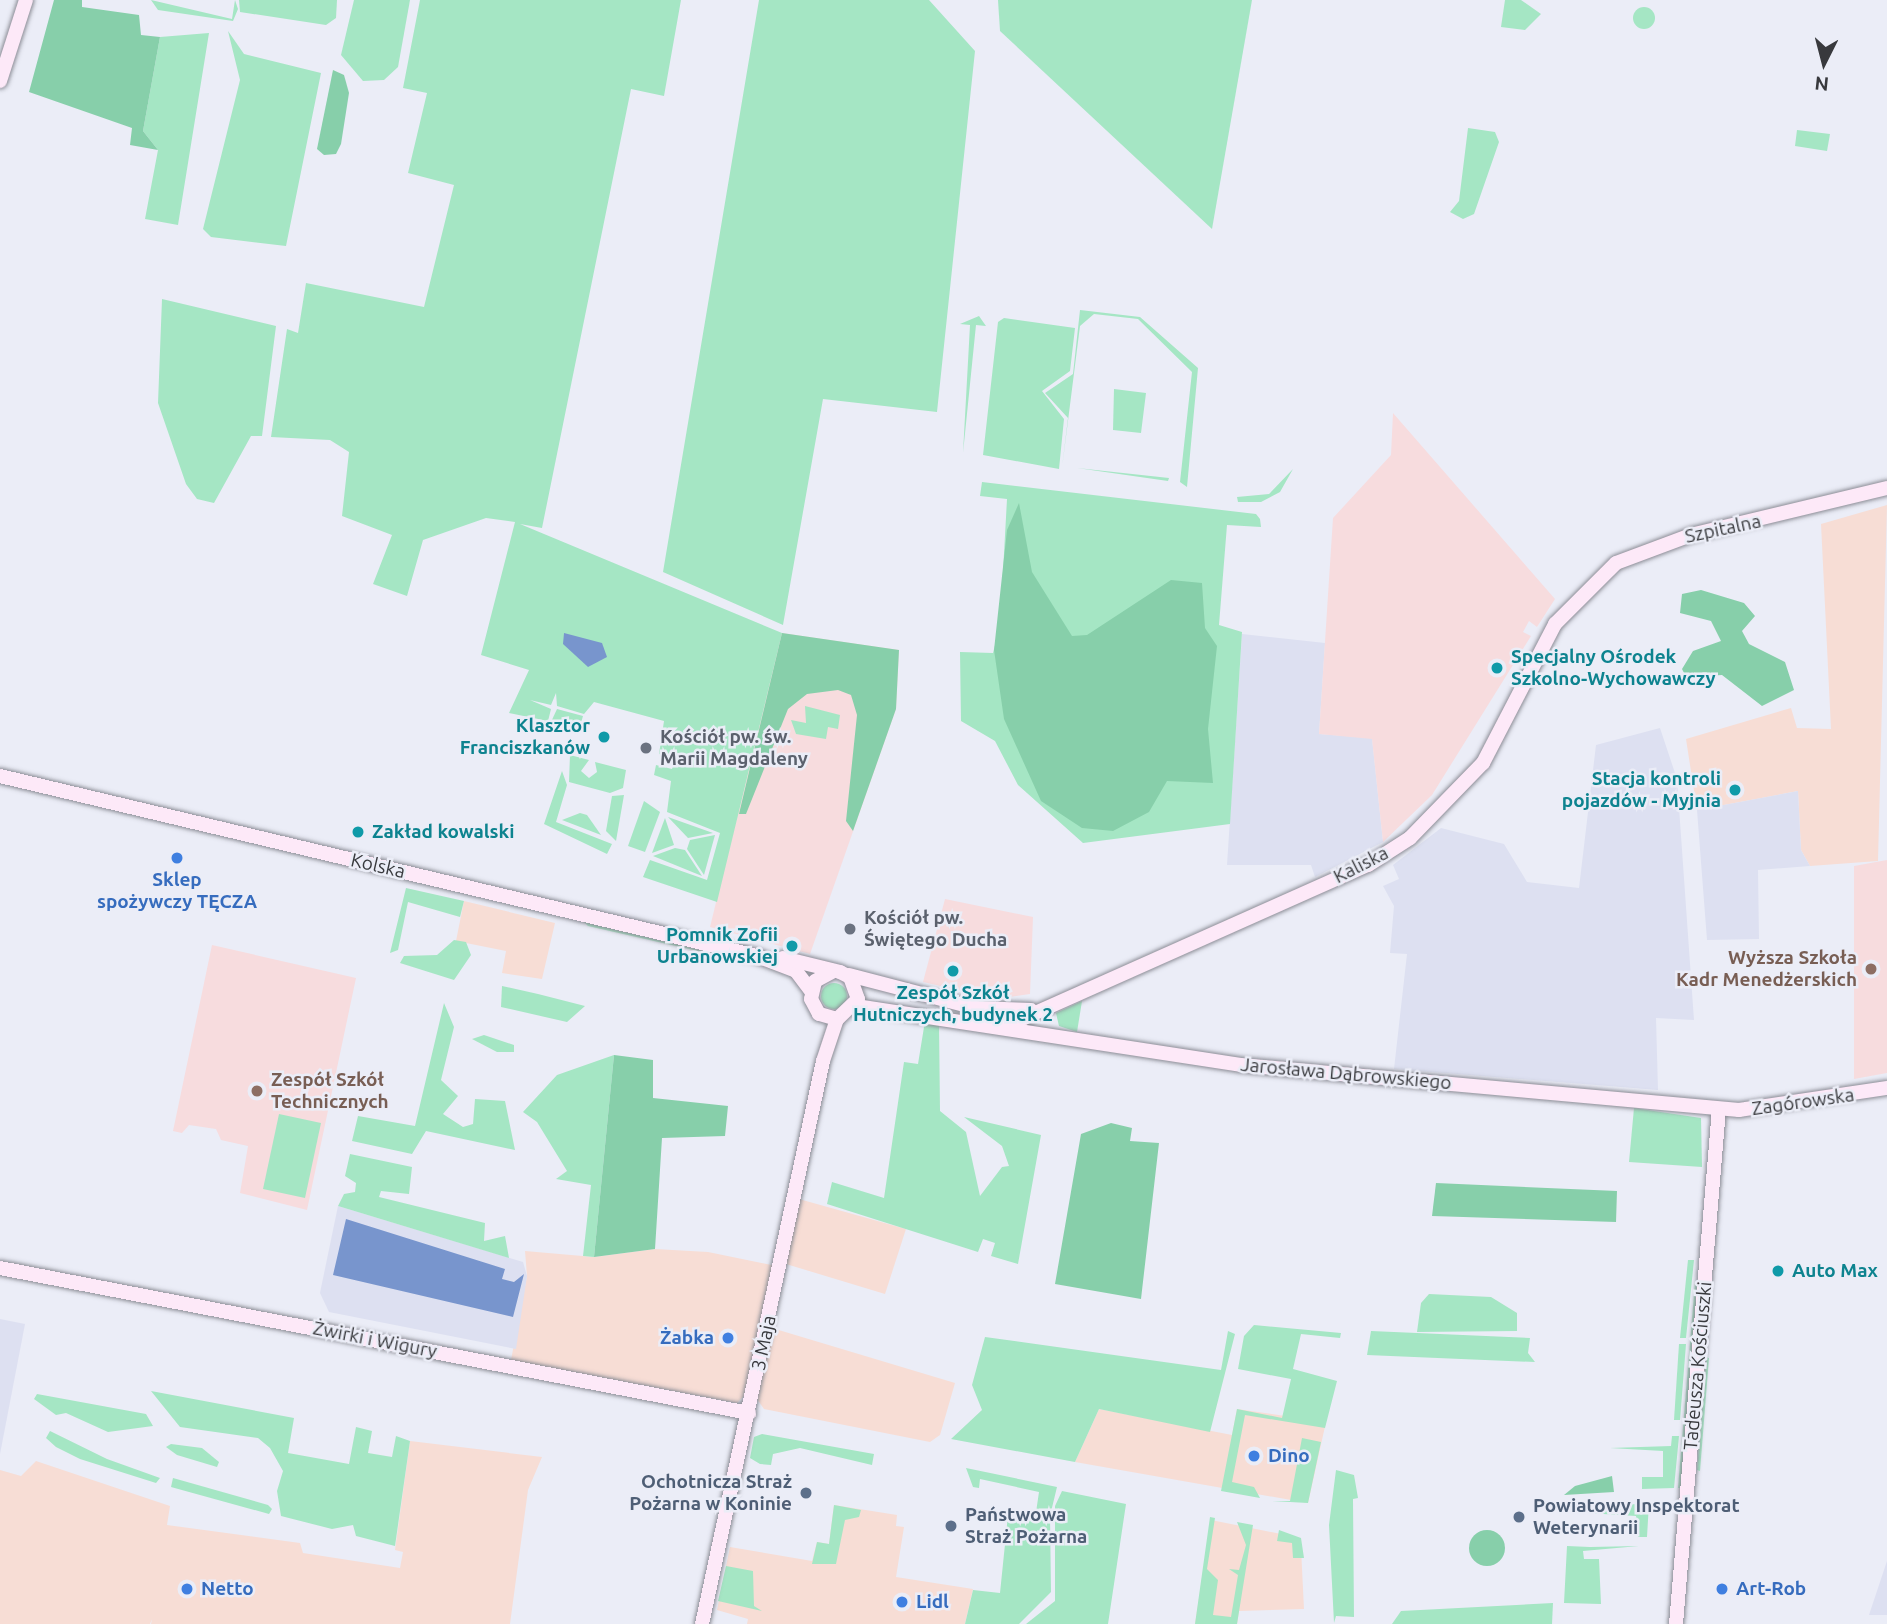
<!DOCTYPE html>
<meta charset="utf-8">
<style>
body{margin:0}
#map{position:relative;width:1887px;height:1624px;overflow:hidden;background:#ebedf7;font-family:Ubuntu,sans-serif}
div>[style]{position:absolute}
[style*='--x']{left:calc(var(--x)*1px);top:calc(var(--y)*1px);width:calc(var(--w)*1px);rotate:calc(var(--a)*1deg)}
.commercial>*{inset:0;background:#f7ddd5}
.built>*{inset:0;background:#dde0f1}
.education>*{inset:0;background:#f7dcde}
.green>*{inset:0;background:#a5e6c4}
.round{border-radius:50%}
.forest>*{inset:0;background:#87cfaa}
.water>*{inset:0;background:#7895cd}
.roads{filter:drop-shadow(0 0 2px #8c8d96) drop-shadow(0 0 2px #8c8d96)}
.secondary>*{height:14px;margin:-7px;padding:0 7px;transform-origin:7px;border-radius:7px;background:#fde9f8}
.dots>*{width:19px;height:19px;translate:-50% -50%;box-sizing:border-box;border:4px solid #ebedf7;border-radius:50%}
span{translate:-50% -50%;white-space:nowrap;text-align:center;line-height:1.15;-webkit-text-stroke:5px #ebedf7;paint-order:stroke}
.street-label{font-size:19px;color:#38393d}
.culture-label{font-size:19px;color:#0d838f;font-weight:700}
.left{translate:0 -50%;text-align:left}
.right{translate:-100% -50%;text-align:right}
.worship-label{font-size:19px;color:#5b616d;font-weight:700}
.shop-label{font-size:19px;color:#366cbe;font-weight:700}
.education-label{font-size:19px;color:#785e54;font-weight:700}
.service-label{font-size:19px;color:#4e5e75;font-weight:700}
.north{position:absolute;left:1789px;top:28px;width:70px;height:70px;-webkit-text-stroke:5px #ebedf7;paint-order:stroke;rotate:186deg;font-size:19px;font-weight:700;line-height:28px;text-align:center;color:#38393d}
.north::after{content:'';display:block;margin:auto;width:24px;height:32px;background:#38393d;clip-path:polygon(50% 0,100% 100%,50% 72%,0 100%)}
</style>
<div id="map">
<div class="commercial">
<div style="clip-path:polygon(1887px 505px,1878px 861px,1810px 866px,1801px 850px,1798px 791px,1697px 810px,1686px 739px,1791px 708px,1797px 728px,1831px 729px,1821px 524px)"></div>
<div style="clip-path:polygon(464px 901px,555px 923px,542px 979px,502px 973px,506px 951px,456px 941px)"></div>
<div style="clip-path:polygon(799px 1199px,906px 1229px,885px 1294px,786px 1264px)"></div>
<div style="clip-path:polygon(655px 1249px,708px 1252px,776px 1266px,745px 1395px,737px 1403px,511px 1360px,527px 1276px,525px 1251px,594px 1257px)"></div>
<div style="clip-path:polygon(772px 1328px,955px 1383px,940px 1435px,930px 1442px,764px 1409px,757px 1399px)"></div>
<div style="clip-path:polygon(1099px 1409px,1232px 1435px,1237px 1409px,1326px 1422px,1308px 1503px,1075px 1462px)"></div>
<div style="clip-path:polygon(410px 1441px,542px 1457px,528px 1490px,510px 1624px,151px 1624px,152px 1619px,150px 1624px,0 1624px,0 1470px,21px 1476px,36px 1461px,170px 1506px,167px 1525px,300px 1543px,303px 1553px,400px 1568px,403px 1552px,395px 1550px)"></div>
<div style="clip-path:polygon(834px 1505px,897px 1515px,896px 1526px,904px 1527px,896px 1577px,973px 1589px,965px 1624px,747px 1624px,748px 1619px,717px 1610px,730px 1547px,812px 1561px,817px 1542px,829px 1544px)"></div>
<div style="clip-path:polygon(1211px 1520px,1291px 1536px,1301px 1548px,1304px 1609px,1239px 1611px,1237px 1624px,1195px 1624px)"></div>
</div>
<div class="built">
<div style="clip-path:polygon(1242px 634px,1325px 643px,1319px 734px,1372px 738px,1383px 842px,1315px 877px,1311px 865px,1227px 865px)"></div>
<div style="clip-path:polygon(1660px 728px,1677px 779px,1694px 1020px,1656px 1018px,1658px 1090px,1394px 1069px,1407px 954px,1390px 953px,1394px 906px,1383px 886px,1399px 879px,1393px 865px,1441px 828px,1504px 844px,1527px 882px,1579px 888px,1596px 745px)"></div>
<div style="clip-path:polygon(1798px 791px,1801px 850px,1810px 866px,1758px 870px,1759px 939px,1707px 940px,1697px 810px)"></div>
<div style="clip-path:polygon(338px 1206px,523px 1262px,527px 1276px,516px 1349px,329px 1312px,320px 1293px)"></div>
<div style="clip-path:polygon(0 1319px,25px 1324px,0 1454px)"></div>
<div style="clip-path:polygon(1887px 1561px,1887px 1615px,1869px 1615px)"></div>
</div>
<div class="education">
<div style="clip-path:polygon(1393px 413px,1555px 599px,1537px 627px,1529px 621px,1523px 632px,1531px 636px,1432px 795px,1383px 842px,1372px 739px,1319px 734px,1333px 518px,1391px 455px)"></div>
<div style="clip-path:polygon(782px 633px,899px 650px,896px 709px,810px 954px,710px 927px)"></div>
<div style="clip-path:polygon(1887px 860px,1887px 1073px,1854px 1079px,1854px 866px)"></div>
<div style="clip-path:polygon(945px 899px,1033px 917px,1030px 994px,996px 999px,923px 982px)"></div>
<div style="clip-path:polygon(212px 945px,356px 978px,307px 1210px,240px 1193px,248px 1146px,221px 1140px,216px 1129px,189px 1125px,182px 1133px,173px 1131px)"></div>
</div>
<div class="green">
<div style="clip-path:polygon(151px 0,232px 19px,235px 0,238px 9px,233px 21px,158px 10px)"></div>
<div style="clip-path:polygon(239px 0,337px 0,336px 18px,326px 25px,240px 12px)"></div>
<div style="clip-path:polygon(354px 0,410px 0,398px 67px,384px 80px,363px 81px,341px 55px)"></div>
<div style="clip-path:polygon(420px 0,681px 0,664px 96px,631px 89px,542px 528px,520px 524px,782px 633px,717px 902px,643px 877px,650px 860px,707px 880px,720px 833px,667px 812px,671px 781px,654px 775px,656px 765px,672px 769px,675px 759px,659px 754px,664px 721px,594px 702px,584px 714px,557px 706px,556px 693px,551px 705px,530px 700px,551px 709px,548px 721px,509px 713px,529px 670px,481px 655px,515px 522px,486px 518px,423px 540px,407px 596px,373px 584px,392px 535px,342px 516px,349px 452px,330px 440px,271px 437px,287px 329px,298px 333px,306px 283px,424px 307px,454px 185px,408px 173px,427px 93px,403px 88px)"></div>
<div style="clip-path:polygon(759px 0,929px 0,975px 51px,937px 412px,823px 399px,783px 625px,663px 572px)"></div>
<div style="clip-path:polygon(998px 0,1252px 0,1212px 229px,1000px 31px)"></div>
<div style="clip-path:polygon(1505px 0,1521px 0,1541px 14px,1525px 30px,1501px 27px)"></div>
<div class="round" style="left:1633px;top:7px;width:22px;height:22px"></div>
<div style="clip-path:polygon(228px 31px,244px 54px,321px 73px,286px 246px,211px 237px,203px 229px,240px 80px)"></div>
<div style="clip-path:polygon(209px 33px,178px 225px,145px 219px,158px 150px,143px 131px,160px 37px)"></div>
<div style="clip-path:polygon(1468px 128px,1495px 132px,1499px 142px,1474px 214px,1463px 219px,1450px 212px,1459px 201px)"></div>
<div style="clip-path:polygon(1797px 130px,1830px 134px,1827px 151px,1795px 146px)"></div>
<div style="clip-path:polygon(162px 299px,276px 326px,262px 436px,251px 436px,214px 503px,197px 499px,186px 484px,158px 403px)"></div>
<div style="clip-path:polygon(1080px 310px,1140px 317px,1198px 368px,1187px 487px,1180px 482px,1192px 372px,1138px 319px,1094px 314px,1080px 326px,1062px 468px,1068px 418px,1045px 393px,1073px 374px)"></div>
<div style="clip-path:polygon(979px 316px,986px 326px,976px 325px,963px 453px,970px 325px,960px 324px)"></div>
<div style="clip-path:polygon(1004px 318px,1075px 328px,1070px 371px,1042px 391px,1064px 419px,1059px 469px,983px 455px,998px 322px)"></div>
<div style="clip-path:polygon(1114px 389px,1146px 393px,1141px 433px,1113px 430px)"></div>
<div style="clip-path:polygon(1077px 468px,1169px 478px,1168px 481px)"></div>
<div style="clip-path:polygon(1293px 469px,1280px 492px,1261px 502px,1238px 502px,1237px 497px,1269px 494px)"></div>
<div style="clip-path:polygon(982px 482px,1256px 514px,1260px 519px,1261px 527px,1227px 525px,1219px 625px,1242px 632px,1230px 824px,1083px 843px,1018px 785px,995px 741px,961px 721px,960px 652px,993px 653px,1000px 626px,1007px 499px,980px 496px)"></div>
<div style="clip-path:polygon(805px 706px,840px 715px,838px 729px,828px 727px,826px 739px,796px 734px,791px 720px,806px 723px)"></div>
<div style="clip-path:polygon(557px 709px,583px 716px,579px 730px,551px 722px)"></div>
<div style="clip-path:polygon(570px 755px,589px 760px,581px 771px,589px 778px,597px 772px,595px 762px,626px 770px,623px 788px,610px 793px,569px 782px)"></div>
<div style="clip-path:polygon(562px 771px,567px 785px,556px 822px,612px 844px,607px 854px,544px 824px)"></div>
<div style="clip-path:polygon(624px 795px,616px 841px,606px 831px,612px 796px)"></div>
<div style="clip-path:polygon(644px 801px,660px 812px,645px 852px,628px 846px)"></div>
<div style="clip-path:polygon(580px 813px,587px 815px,601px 835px,562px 820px)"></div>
<div style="clip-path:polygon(668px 817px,713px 833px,688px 838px)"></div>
<div style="clip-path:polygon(665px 818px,674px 845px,652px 853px)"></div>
<div style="clip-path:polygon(715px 835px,704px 875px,687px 849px,690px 840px)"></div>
<div style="clip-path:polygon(675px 848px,685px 850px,702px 876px,653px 856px)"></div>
<div style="clip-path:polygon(406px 888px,464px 901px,460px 917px,408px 902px,398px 950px,390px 953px)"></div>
<div style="clip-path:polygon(584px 922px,782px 970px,588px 926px)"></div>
<div style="clip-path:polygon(454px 940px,466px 942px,471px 955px,454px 980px,400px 963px,404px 956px,437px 955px)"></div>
<div class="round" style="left:821px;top:983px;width:26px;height:26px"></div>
<div style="clip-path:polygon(502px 986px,538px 994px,585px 1006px,567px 1022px,501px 1007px)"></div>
<div style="clip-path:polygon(1082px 1001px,1077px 1032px,1059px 1026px,1056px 1013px)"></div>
<div style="clip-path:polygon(444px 1003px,454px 1027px,441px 1080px,458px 1096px,443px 1114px,463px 1127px,473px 1124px,475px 1099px,505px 1101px,515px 1150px,426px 1131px,412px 1154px,352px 1141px,358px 1116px,415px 1126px)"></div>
<div style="clip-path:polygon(925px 1021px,939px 1024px,940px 1111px,966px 1132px,980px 1196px,1002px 1167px,1009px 1166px,1002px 1146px,964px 1117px,1041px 1135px,1018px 1264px,991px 1256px,995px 1243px,983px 1239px,978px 1252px,827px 1204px,832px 1182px,884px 1198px,904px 1062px,918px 1064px)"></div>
<div style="clip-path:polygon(484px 1035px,514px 1045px,514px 1052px,497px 1052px,472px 1039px)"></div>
<div style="clip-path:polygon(614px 1055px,594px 1257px,583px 1256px,591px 1185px,556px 1179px,567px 1171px,537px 1122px,523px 1112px,557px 1075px)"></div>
<div style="clip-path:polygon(1634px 1108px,1701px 1118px,1702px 1167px,1629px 1162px)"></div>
<div style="clip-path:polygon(279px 1114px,321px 1123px,305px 1198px,263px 1189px)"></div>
<div style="clip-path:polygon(350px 1154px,412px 1167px,409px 1194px,381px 1191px,379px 1197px,485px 1223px,484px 1241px,505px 1236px,509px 1258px,338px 1206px,344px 1194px,355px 1192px,356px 1183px,345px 1176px)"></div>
<div style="clip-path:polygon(1688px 1260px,1694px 1260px,1686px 1338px,1680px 1338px)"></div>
<div style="clip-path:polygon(1695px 1283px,1698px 1283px,1681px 1488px,1678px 1488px)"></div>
<div style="clip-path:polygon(1429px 1294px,1491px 1297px,1517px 1313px,1517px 1331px,1417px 1332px,1421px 1303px)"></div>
<div style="clip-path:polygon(1254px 1325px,1341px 1333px,1340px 1338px,1301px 1334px,1293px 1369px,1337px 1381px,1325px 1428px,1245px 1415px,1232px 1482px,1254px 1487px,1260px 1498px,1221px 1491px,1237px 1409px,1282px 1418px,1291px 1379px,1238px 1369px,1244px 1336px)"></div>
<div style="clip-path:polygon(1228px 1331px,1235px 1334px,1210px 1432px,1099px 1409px,1075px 1462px,951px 1439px,982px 1410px,972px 1385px,985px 1337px,1221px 1370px)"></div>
<div style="clip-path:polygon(1371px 1331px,1530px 1338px,1528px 1353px,1535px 1362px,1367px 1355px)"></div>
<div style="clip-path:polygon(1679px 1344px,1686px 1344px,1680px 1420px,1674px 1420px)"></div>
<div style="clip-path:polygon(1706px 1357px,1709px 1358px,1700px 1471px,1697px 1470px)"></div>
<div style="clip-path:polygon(151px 1391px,294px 1418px,288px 1453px,349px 1464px,356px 1427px,372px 1431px,368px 1453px,392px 1457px,396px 1436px,410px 1441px,395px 1546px,356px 1536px,353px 1525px,332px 1529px,281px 1516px,277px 1491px,283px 1471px,270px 1448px,258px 1438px,180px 1427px)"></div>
<div style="clip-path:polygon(37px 1394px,146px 1414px,153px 1426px,108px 1432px,66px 1413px,56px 1415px,34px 1399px)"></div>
<div style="clip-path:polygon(50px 1431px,107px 1459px,160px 1478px,156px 1483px,80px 1459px,56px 1447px,46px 1438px)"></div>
<div style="clip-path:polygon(762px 1434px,874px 1454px,872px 1465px,800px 1448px,773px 1454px,771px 1465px,760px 1464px,750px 1458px,754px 1437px)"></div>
<div style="clip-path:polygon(1672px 1436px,1679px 1436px,1674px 1488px,1642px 1489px,1642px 1477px,1663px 1477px,1663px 1451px,1610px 1448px,1671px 1446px)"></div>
<div style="clip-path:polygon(1302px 1438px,1321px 1442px,1308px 1503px,1272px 1501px,1290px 1501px)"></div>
<div style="clip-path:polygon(171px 1444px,202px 1448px,219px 1462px,217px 1467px,177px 1455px,166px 1447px)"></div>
<div style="clip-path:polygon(966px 1468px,1057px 1487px,1050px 1516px,1051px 1592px,1019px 1624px,965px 1624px,973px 1590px,1000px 1593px,1008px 1515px,1035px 1519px,1039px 1492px,980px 1479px,979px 1488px,973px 1487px)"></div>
<div style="clip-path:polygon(1336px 1470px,1354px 1475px,1358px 1498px,1353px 1499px,1354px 1617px,1336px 1616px,1334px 1623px,1329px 1525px)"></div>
<div style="clip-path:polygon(173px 1478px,268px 1505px,272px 1509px,269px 1514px,171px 1487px)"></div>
<div style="clip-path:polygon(1062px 1491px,1126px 1504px,1108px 1624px,1026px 1624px,1055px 1601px,1055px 1506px)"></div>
<div style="clip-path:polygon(1649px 1503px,1647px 1537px,1638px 1537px,1636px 1516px,1587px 1513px,1587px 1508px)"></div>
<div style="clip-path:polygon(834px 1505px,861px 1510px,859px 1517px,845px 1520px,836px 1564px,812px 1564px,817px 1542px,829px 1544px)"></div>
<div style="clip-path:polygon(1210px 1517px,1215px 1518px,1207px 1569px,1218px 1580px,1213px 1615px,1231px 1617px,1238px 1575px,1229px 1569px,1239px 1570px,1246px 1545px,1237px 1522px,1253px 1525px,1237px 1624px,1195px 1624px)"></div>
<div style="clip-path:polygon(1279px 1530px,1301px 1538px,1304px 1558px,1293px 1558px,1292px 1543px,1277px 1541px)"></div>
<div style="clip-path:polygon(1567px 1546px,1590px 1547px,1639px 1546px,1583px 1551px,1584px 1559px,1599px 1559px,1601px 1604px,1564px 1603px)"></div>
<div style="clip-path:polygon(726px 1566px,753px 1571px,754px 1606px,762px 1611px,718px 1601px)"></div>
<div style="clip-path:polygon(1553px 1603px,1552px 1624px,1392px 1624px,1401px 1611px)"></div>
</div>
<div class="forest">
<div style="clip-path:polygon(54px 0,82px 0,82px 7px,139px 15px,141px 35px,160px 37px,143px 131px,158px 150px,130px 145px,132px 128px,29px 92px)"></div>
<div style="clip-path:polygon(333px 70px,344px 75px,349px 93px,341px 144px,336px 154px,324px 155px,317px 149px)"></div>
<div style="clip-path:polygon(1019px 503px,1032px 572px,1072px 636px,1087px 635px,1171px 580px,1202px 583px,1205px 628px,1217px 646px,1208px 729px,1213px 783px,1167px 781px,1149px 812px,1113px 831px,1082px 828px,1041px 801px,1004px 719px,994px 650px,1007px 530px)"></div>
<div style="clip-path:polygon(1701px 590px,1744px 603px,1755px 616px,1742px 631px,1749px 644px,1785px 662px,1794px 690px,1762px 706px,1722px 675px,1686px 677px,1682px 669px,1693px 651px,1721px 641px,1711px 621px,1680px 613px,1682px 594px)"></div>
<div style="clip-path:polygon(782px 633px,899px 650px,896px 709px,853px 831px,846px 821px,857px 715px,851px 695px,838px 690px,807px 694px,788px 709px,746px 814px,739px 814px)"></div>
<div style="clip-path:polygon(614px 1055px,653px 1060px,653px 1098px,728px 1106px,725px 1136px,662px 1138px,655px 1249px,594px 1257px)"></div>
<div style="clip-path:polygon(1111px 1123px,1132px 1128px,1130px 1141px,1159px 1143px,1141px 1299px,1055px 1284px,1081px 1134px)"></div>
<div style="clip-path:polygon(1436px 1183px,1617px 1191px,1616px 1222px,1432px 1216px)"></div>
<div style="clip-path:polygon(1612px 1476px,1614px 1492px,1564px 1495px,1575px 1486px)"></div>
<div class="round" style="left:1469px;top:1530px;width:36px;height:36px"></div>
</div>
<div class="water">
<div style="clip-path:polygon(564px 633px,602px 643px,607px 657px,588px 667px,563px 644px)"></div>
<div style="clip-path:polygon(346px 1219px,505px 1269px,502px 1279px,514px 1282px,524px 1274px,513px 1317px,333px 1275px)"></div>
</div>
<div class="roads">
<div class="secondary">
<div style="--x:0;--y:81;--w:85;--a:-72.2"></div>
<div style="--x:0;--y:776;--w:778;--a:13.38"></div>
<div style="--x:757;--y:956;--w:42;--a:21"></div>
<div style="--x:796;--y:971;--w:25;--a:53"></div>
<div style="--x:783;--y:958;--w:59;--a:13.8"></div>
<div style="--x:840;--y:972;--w:11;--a:27"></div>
<div style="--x:850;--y:977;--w:23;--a:70"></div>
<div style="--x:858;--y:999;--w:29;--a:136"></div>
<div style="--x:837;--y:1019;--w:19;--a:-164"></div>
<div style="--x:819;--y:1014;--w:17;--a:-118"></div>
<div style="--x:811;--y:999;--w:18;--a:-77"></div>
<div style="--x:815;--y:981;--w:21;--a:-28"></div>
<div style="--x:849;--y:975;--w:131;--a:14.6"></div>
<div style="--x:976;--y:1008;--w:55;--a:2.1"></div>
<div style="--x:856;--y:1006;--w:389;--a:8.7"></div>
<div style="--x:1241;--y:1065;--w:500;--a:5.16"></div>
<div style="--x:1739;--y:1110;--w:150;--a:-8.5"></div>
<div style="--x:975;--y:1020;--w:49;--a:-2.3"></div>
<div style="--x:1024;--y:1018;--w:376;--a:-24"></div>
<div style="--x:1368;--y:865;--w:50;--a:-32.7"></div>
<div style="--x:1410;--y:838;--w:105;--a:-45.8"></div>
<div style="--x:1483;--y:763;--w:157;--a:-62.6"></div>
<div style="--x:1555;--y:624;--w:86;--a:-45"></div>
<div style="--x:1616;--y:563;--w:80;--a:-20.5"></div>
<div style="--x:1691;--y:535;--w:202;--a:-13.5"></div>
<div style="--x:0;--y:1268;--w:763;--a:10.96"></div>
<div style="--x:702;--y:1624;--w:576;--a:-77.87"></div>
<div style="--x:823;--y:1061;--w:44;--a:-71.6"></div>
<div style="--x:1676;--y:1624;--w:517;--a:-85.23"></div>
</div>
</div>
<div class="dots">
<div style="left:1497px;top:668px;background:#0f9aa8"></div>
<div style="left:604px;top:737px;background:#0f9aa8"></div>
<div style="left:646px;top:748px;background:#6b7280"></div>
<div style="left:1735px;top:790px;background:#0f9aa8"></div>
<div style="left:358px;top:832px;background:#0f9aa8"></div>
<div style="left:177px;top:858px;background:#3f7fe0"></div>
<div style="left:850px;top:929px;background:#6b7280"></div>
<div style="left:792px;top:946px;background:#0f9aa8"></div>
<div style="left:1871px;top:969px;background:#8d6e63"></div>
<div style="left:953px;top:971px;background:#0f9aa8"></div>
<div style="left:257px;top:1091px;background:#8d6e63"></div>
<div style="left:1778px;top:1271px;background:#0f9aa8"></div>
<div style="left:728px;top:1338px;background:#3f7fe0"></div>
<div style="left:1254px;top:1456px;background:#3f7fe0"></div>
<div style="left:806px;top:1493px;background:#5c6f8a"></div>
<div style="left:1519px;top:1517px;background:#5c6f8a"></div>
<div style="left:951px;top:1526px;background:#5c6f8a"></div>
<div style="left:187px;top:1589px;background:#3f7fe0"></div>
<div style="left:1722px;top:1589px;background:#3f7fe0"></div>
<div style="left:902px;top:1602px;background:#3f7fe0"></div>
</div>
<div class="street-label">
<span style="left:1723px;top:529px;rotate:-12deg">Szpitalna</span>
<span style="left:1361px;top:865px;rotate:-27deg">Kaliska</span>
<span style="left:378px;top:866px;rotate:13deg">Kolska</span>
<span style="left:1346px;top:1074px;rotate:5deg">Jarosława Dąbrowskiego</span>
<span style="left:1803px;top:1102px;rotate:-8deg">Zagórowska</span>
<span style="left:375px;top:1340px;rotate:11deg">Żwirki i Wigury</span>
<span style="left:764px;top:1343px;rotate:-78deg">3 Maja</span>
<span style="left:1698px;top:1366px;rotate:-85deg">Tadeusza Kościuszki</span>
</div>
<div class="culture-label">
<span class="left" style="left:1511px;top:668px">Specjalny Ośrodek<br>Szkolno-Wychowawczy</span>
<span class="right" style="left:590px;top:737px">Klasztor<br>Franciszkanów</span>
<span class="right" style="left:1721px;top:790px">Stacja kontroli<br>pojazdów - Myjnia</span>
<span class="left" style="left:372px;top:832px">Zakład kowalski</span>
<span class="right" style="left:778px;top:946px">Pomnik Zofii<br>Urbanowskiej</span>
<span style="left:953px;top:1004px">Zespół Szkół<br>Hutniczych, budynek 2</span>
<span class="left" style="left:1792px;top:1271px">Auto Max</span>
</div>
<div class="worship-label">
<span class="left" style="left:660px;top:748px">Kościół pw. św.<br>Marii Magdaleny</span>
<span class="left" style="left:864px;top:929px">Kościół pw.<br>Świętego Ducha</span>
</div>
<div class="shop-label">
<span style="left:177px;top:891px">Sklep<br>spożywczy TĘCZA</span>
<span class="right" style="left:714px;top:1338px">Żabka</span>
<span class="left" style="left:1268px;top:1456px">Dino</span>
<span class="left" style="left:201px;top:1589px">Netto</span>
<span class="left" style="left:1736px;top:1589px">Art-Rob</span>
<span class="left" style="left:916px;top:1602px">Lidl</span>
</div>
<div class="education-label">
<span class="right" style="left:1857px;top:969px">Wyższa Szkoła<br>Kadr Menedżerskich</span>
<span class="left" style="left:271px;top:1091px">Zespół Szkół<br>Technicznych</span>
</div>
<div class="service-label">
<span class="right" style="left:792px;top:1493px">Ochotnicza Straż<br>Pożarna w Koninie</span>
<span class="left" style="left:1533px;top:1517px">Powiatowy Inspektorat<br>Weterynarii</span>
<span class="left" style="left:965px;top:1526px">Państwowa<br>Straż Pożarna</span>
</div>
<div class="north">N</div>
</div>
